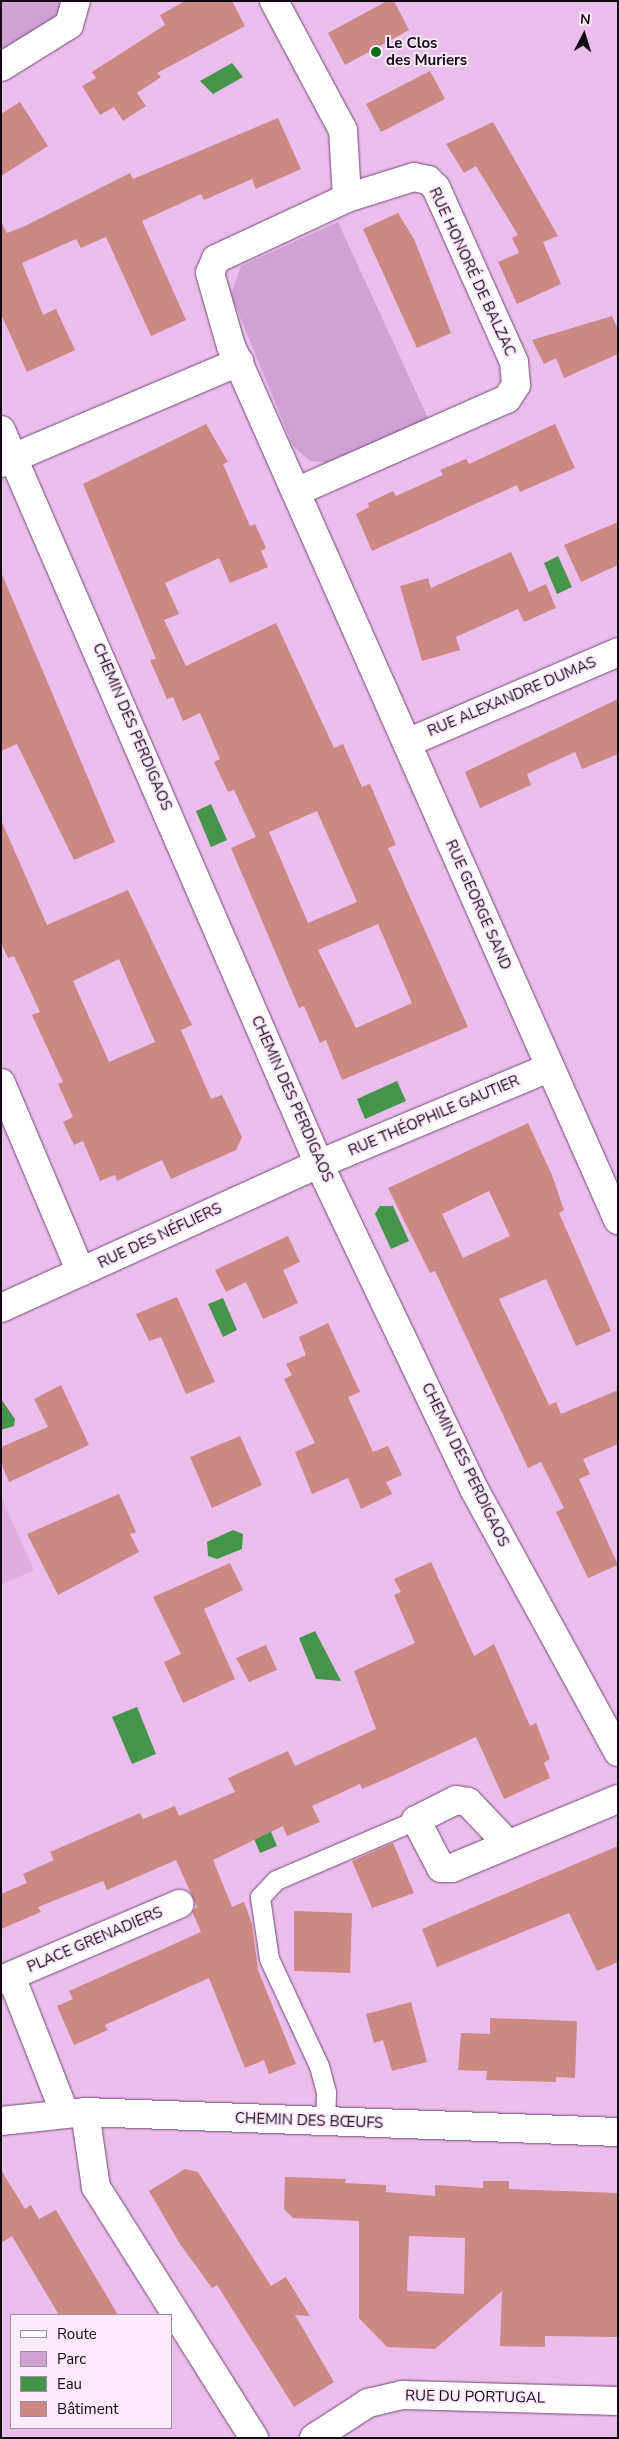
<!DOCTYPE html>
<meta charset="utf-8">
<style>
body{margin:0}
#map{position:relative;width:619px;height:2439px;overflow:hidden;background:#ebbded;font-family:"Nunito Sans",sans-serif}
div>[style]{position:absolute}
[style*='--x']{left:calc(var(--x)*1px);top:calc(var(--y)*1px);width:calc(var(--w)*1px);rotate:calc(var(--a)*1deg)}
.built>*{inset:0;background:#e0ade2}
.green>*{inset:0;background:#d1a0d4}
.water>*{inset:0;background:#44954a}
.building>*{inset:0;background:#ca8983}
.roads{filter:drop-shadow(0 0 1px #704872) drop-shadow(0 0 1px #704872)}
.lane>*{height:19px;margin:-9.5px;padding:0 9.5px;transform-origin:9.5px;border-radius:9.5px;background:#fff}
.street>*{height:28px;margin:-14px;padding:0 14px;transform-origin:14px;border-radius:14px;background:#fff}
.secondary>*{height:28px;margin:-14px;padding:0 14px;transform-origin:14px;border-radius:14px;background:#fff}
.dots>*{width:14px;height:14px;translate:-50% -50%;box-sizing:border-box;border:2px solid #fce9fc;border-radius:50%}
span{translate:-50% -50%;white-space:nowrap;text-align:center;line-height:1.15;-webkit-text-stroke:4px #fce9fc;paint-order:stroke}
.poi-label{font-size:15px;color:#160717;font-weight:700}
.left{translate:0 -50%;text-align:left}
.street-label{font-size:15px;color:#160717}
.frame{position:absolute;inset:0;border:2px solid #160717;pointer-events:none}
.legend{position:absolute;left:10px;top:2314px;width:162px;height:115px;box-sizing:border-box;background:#fce9fc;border:1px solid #a08fa0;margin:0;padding:6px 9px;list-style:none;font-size:15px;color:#160717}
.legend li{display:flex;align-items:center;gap:10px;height:25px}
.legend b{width:25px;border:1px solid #a08fa0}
.north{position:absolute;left:559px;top:10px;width:50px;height:50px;-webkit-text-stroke:4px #fce9fc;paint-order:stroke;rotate:5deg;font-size:14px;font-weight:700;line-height:20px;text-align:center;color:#160717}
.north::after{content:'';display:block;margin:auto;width:18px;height:22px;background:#160717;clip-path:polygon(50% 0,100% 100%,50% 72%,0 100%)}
</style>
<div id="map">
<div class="built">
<div style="clip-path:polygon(1px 1497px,34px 1570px,1px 1585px)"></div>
</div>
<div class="green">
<div style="clip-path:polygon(1px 1px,62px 1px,63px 12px,1px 54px)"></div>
<div style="clip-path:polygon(338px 222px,428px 418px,331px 463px,310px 461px,293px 446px,231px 295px,241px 266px)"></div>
</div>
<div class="water">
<div style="clip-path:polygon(232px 63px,243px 77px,213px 94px,200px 81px)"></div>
<div style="clip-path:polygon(558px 556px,572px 587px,557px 594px,544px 563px)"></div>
<div style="clip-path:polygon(211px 804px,227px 840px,211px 847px,196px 811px)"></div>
<div style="clip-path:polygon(397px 1081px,406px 1101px,365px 1119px,357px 1099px)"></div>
<div style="clip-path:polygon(380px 1206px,393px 1206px,409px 1241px,391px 1249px,375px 1214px)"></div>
<div style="clip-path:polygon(223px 1298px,237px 1330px,223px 1337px,208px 1304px)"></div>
<div style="clip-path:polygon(1px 1399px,15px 1419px,14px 1426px,1px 1430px)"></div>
<div style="clip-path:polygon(233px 1530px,243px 1534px,242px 1549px,217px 1559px,208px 1556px,207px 1542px)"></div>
<div style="clip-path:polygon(315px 1631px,341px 1681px,316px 1679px,299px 1638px)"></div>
<div style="clip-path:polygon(137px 1707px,156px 1754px,132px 1764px,112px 1717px)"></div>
<div style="clip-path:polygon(263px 1813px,277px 1846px,260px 1853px,246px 1820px)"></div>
</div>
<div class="building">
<div style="clip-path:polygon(185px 1px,232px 1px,245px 26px,157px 73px,161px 77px,137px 93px,146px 106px,123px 121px,114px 107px,100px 115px,82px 86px,96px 78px,92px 72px,165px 25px,160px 15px)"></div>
<div style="clip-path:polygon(387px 1px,394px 1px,409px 30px,345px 65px,328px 33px)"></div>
<div style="clip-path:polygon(430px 71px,445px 99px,381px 132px,366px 104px)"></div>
<div style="clip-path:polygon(20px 102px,48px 146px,1px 176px,1px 114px)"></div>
<div style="clip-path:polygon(278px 118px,301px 169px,256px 189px,252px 179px,204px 200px,201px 194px,142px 221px,186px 320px,151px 336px,106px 237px,81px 248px,76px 239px,22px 263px,43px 315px,56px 309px,75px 350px,27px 372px,1px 314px,1px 222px,7px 233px,23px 227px,130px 173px,133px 179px)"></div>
<div style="clip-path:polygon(493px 122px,558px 236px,543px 242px,561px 284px,517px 304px,498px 262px,519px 253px,512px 238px,518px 235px,476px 166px,464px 173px,446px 144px)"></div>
<div style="clip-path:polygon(398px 213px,414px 239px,451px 333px,417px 348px,363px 229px)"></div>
<div style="clip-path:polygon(612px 316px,618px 329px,618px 354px,564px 378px,556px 358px,544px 364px,532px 340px)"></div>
<div style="clip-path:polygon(evenodd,206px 424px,228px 462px,223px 464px,250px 526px,255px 524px,266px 548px,261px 551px,268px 567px,230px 583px,219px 558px,165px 583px,179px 614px,164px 620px,186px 666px,276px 623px,334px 748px,343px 744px,362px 787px,370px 784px,396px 845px,388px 848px,468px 1027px,342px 1080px,326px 1040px,320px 1043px,304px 1006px,299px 1008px,231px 848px,256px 837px,234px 790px,228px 792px,214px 762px,220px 759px,200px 713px,183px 721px,173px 697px,167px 699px,150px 660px,156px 659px,83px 484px,206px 424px,317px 811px,357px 902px,308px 923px,269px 832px,317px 811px,206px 424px,378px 924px,412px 1003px,356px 1028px,318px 950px,378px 924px)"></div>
<div style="clip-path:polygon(555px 424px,575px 468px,520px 492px,517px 485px,372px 551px,356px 514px,369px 507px,368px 503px,393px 491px,396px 496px,443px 475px,440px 470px,466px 459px,469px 464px)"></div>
<div style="clip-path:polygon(618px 522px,618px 565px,581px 582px,564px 545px)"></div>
<div style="clip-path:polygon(511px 552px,529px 592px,546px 584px,556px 608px,524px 622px,518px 609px,456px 637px,460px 650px,422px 661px,400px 586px,428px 578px,431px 588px)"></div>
<div style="clip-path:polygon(1px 572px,115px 842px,74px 860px,17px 744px,1px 751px)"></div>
<div style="clip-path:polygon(618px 699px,618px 754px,582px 769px,575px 752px,527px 774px,531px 785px,480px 808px,465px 772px)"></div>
<div style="clip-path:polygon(evenodd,1px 820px,47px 925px,128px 890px,192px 1025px,181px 1030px,211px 1099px,222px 1095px,242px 1137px,236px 1150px,171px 1179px,162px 1160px,117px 1181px,115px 1175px,100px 1181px,83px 1141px,74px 1145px,63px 1122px,73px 1117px,58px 1084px,63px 1082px,32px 1015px,40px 1012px,14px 956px,8px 958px,1px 943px,1px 820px,119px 959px,155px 1042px,109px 1062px,73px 981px,119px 959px)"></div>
<div style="clip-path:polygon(evenodd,528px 1123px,552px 1175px,564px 1210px,559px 1213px,611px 1331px,576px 1346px,546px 1279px,499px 1299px,549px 1405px,556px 1402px,561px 1414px,618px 1390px,618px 1444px,583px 1459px,590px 1474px,579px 1479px,618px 1565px,588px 1578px,556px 1512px,564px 1508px,541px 1462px,528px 1468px,435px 1271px,430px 1273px,388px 1188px,528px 1123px,489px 1191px,510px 1236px,463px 1258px,442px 1214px,489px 1191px)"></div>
<div style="clip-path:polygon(288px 1236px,300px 1262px,283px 1270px,298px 1303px,263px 1319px,246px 1282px,226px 1292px,215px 1270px)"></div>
<div style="clip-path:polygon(177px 1297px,215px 1382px,186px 1394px,161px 1337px,149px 1341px,136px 1314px)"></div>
<div style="clip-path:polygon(328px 1323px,360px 1392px,348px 1397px,373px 1452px,388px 1446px,402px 1475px,386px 1482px,392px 1494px,361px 1509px,348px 1478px,312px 1494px,295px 1452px,315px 1443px,284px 1379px,292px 1375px,286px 1364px,306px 1355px,299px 1337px)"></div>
<div style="clip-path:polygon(61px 1385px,89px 1445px,9px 1482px,1px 1463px,1px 1447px,48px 1427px,34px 1399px)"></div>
<div style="clip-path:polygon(240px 1436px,262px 1485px,212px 1508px,190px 1457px)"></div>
<div style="clip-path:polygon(119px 1494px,136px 1532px,130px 1534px,139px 1552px,58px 1595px,27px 1534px)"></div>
<div style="clip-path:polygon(431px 1562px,474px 1656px,494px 1644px,530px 1726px,536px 1723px,550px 1759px,544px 1763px,550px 1778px,504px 1799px,476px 1737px,390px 1777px,362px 1789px,360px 1784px,312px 1806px,320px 1822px,287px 1836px,283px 1826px,213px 1860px,232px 1907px,244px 1902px,252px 1924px,258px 1970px,296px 2064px,269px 2074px,264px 2060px,245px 2068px,209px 1978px,105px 2025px,108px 2030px,74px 2045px,57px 2006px,73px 1999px,69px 1991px,201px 1932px,192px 1911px,197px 1907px,176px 1860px,107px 1890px,103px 1881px,38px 1907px,41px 1912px,1px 1929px,1px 1894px,27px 1883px,23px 1874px,54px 1860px,50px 1852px,140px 1813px,143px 1819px,175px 1806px,179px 1816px,235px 1792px,228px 1778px,288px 1751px,295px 1766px,376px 1729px,354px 1671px,415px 1643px,394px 1595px,401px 1592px,394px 1579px)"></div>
<div style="clip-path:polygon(230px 1563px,243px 1590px,204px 1609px,235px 1679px,183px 1703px,164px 1662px,181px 1654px,153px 1597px)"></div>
<div style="clip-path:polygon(266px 1645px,277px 1670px,249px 1682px,236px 1658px)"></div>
<div style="clip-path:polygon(393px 1843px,414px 1893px,372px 1908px,352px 1861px)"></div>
<div style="clip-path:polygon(618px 1846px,618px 1962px,597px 1971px,569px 1913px,437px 1967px,422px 1929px)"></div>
<div style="clip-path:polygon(294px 1911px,352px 1913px,350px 1973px,294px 1971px)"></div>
<div style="clip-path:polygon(411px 2002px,427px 2062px,392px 2071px,383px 2040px,374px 2043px,366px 2014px)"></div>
<div style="clip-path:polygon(490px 2018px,577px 2021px,575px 2078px,556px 2077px,556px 2082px,486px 2080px,487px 2071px,458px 2070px,461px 2033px,490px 2034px)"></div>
<div style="clip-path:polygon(185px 2169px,198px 2172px,271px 2286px,286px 2277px,310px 2316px,295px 2315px,334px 2382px,294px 2407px,217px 2285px,212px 2288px,180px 2244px,149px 2191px)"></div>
<div style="clip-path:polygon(1px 2170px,25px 2209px,31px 2205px,39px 2219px,56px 2210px,118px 2315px,59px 2315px,12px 2236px,1px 2243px)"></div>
<div style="clip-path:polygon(evenodd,285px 2177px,346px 2179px,345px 2183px,386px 2185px,386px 2192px,435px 2196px,435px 2185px,483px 2188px,483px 2181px,509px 2181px,509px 2189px,618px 2193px,618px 2337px,545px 2336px,545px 2347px,500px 2346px,502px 2291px,435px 2349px,387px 2347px,359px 2318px,359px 2221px,293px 2218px,284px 2209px,285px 2177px,409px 2236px,465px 2238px,464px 2294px,407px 2291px,409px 2236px)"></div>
</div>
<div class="roads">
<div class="lane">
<div style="--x:325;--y:2122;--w:30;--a:-88"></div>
<div style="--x:326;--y:2092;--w:27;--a:-105"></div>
<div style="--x:319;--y:2066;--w:118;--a:-115"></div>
<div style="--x:269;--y:1959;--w:63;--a:-98.3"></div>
<div style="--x:260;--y:1897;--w:23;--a:-47"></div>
<div style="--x:276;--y:1880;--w:152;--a:-23.2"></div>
</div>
<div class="street">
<div style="--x:274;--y:1;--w:146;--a:61.9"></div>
<div style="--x:343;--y:130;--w:68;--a:86.6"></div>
<div style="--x:1;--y:67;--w:80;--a:-31.7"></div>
<div style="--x:69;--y:25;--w:25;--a:-74"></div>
<div style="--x:1;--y:430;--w:800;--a:66.58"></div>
<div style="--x:319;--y:1164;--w:360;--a:64.5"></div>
<div style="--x:474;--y:1489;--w:300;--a:61.3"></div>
<div style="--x:1;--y:463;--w:259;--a:-23"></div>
<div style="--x:298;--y:491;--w:228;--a:-23.8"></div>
<div style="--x:507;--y:399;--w:17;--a:-57"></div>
<div style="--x:516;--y:385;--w:23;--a:-95"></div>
<div style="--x:514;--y:362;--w:191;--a:-114.1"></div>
<div style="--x:436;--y:188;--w:11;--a:-135"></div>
<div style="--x:428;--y:180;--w:14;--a:-168"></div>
<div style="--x:414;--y:177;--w:70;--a:162.6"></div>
<div style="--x:347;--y:198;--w:145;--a:155"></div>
<div style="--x:216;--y:259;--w:15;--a:113"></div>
<div style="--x:210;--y:273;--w:76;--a:74"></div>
<div style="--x:231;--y:346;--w:956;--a:66.12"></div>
<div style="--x:407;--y:743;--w:230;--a:-23.3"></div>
<div style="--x:1;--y:1083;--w:205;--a:67.1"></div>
<div style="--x:1;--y:1308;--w:349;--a:-24.4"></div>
<div style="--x:319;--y:1164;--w:249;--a:-22.7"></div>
<div style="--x:507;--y:1843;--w:57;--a:-133.6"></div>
<div style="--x:468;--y:1802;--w:12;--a:-171"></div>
<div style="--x:456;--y:1800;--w:45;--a:153.4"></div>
<div style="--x:416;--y:1820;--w:54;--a:62.5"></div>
<div style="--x:441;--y:1868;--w:11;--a:0"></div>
<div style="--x:452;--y:1868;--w:180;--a:-22.6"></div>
<div style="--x:11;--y:1976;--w:148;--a:68.6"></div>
<div style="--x:1;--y:1980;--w:194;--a:-23.1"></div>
<div style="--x:85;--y:2112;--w:76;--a:81.7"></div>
<div style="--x:96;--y:2187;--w:297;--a:57.8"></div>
<div style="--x:314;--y:2438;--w:64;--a:-32.9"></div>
<div style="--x:368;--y:2403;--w:36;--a:-13"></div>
<div style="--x:403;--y:2395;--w:215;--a:1.6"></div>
</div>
<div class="secondary">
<div style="--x:1;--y:2121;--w:84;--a:-6.1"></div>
<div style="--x:85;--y:2112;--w:533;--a:2.15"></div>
</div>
</div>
<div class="dots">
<div style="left:376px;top:52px;background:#066d1c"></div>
</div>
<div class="poi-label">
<span class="left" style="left:386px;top:52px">Le Clos<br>des Muriers</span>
</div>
<div class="street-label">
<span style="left:472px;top:272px;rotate:65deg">RUE HONORÉ DE BALZAC</span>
<span style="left:512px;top:697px;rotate:-23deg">RUE ALEXANDRE DUMAS</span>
<span style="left:132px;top:727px;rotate:67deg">CHEMIN DES PERDIGAOS</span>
<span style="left:478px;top:905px;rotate:66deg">RUE GEORGE SAND</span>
<span style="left:292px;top:1099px;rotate:66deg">CHEMIN DES PERDIGAOS</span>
<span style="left:434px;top:1116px;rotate:-23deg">RUE THÉOPHILE GAUTIER</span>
<span style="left:160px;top:1236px;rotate:-25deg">RUE DES NÉFLIERS</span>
<span style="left:465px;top:1465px;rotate:64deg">CHEMIN DES PERDIGAOS</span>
<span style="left:95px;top:1940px;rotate:-23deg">PLACE GRENADIERS</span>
<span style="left:309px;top:2121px;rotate:2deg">CHEMIN DES BŒUFS</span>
<span style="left:475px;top:2397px;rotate:1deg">RUE DU PORTUGAL</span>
</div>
<div class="frame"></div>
<ul class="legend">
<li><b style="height:6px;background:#fff"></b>Route</li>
<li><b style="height:14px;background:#d1a0d4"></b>Parc</li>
<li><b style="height:14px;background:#44954a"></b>Eau</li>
<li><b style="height:14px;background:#ca8983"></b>Bâtiment</li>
</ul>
<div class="north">N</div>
</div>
